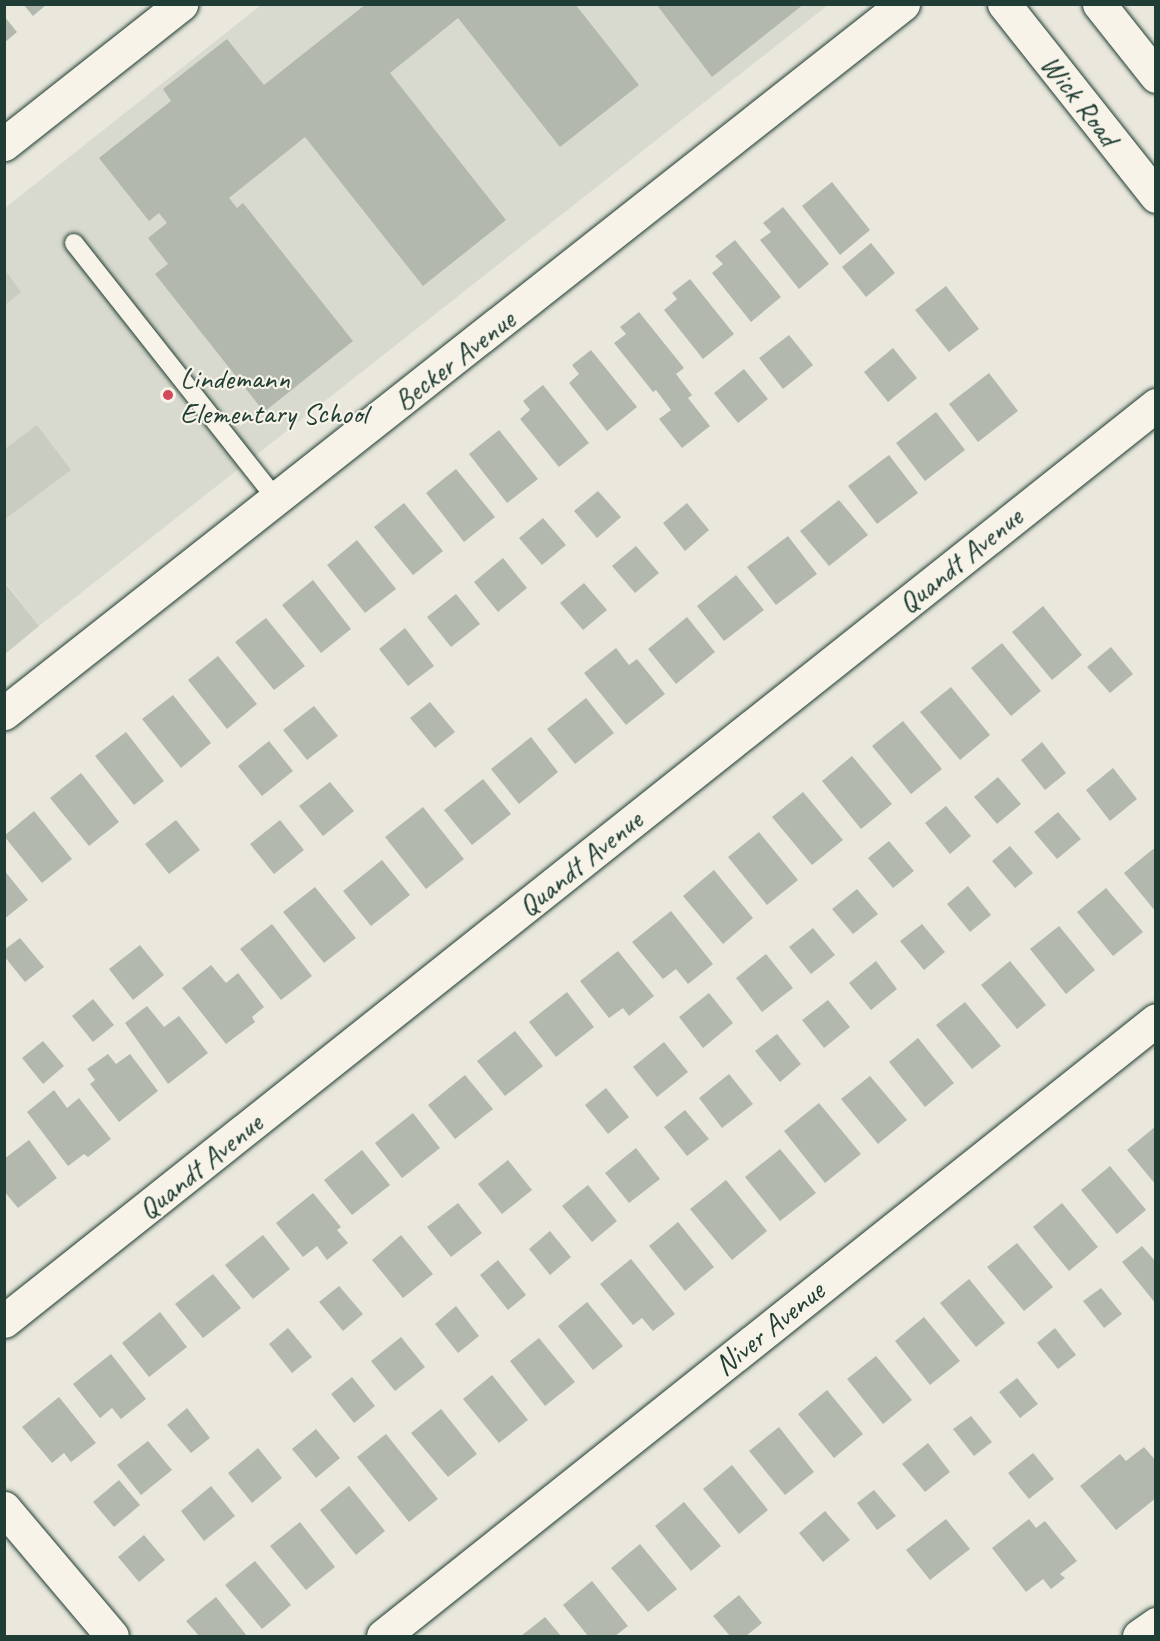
<!DOCTYPE html>
<style>
body{margin:0}
#map{position:relative;width:1160px;height:1641px;overflow:hidden;background:#eae8dd;font-family:Caveat,sans-serif}
div>[style]{position:absolute}
[style*='--x']{left:calc(var(--x)*1px);top:calc(var(--y)*1px);width:calc(var(--w)*1px);rotate:calc(var(--a)*1deg)}
.built>*{inset:0;background:#d9dacf}
.green>*{inset:0;background:#c8ccc1}
.building>*{inset:0;background:#b2b8ae}
.roads{filter:drop-shadow(0 0 2px #1f3d34) drop-shadow(0 0 2px #1f3d34)}
.lane>*{height:18px;margin:-9px;padding:0 9px;transform-origin:9px;border-radius:9px;background:#f7f3e8}
.street>*{height:33px;margin:-16.5px;padding:0 16.5px;transform-origin:16.5px;border-radius:16.5px;background:#f7f3e8}
.secondary>*{height:33px;margin:-16.5px;padding:0 16.5px;transform-origin:16.5px;border-radius:16.5px;background:#f7f3e8}
.dots>*{width:16px;height:16px;translate:-50% -50%;box-sizing:border-box;border:3px solid #f7f3e8;border-radius:50%}
span{translate:-50% -50%;white-space:nowrap;text-align:center;line-height:1.15;-webkit-text-stroke:4.5px #f7f3e8;paint-order:stroke}
.street-label{font-size:30px;color:#1f3d34}
.poi-label{font-size:30px;color:#1f3d34}
.left{translate:0 -50%;text-align:left}
.frame{position:absolute;inset:0;border:6px solid #1f3d34;pointer-events:none}
</style>
<div id="map">
<div class="built">
<div style="clip-path:polygon(261px 5px,828px 5px,39px 626px,5px 582px,5px 208px)"></div>
</div>
<div class="green">
<div style="clip-path:polygon(5px 270px,21px 292px,5px 305px)"></div>
<div style="clip-path:polygon(37px 425px,71px 470px,5px 519px,5px 449px)"></div>
<div style="clip-path:polygon(4px 582px,39px 626px,5px 654px,4px 654px)"></div>
</div>
<div class="building">
<div style="clip-path:polygon(23px 4px,47px 4px,33px 16px)"></div>
<div style="clip-path:polygon(366px 4px,575px 4px,639px 85px,560px 147px,458px 18px,390px 73px,506px 220px,423px 286px,305px 137px,229px 198px,237px 208px,243px 203px,353px 341px,264px 412px,155px 274px,168px 264px,148px 238px,167px 223px,159px 213px,149px 221px,99px 158px,171px 101px,163px 89px,227px 39px,264px 85px)"></div>
<div style="clip-path:polygon(656px 4px,804px 4px,712px 77px)"></div>
<div style="clip-path:polygon(4px 16px,17px 32px,4px 43px)"></div>
<div style="clip-path:polygon(832px 182px,870px 230px,840px 255px,802px 206px)"></div>
<div style="clip-path:polygon(783px 207px,829px 264px,799px 289px,760px 240px,771px 232px,763px 223px)"></div>
<div style="clip-path:polygon(735px 240px,781px 297px,751px 322px,712px 273px,723px 264px,715px 256px)"></div>
<div style="clip-path:polygon(871px 243px,895px 273px,866px 297px,842px 267px)"></div>
<div style="clip-path:polygon(690px 279px,734px 334px,703px 359px,664px 310px,677px 299px,672px 293px)"></div>
<div style="clip-path:polygon(946px 286px,979px 329px,949px 352px,915px 310px)"></div>
<div style="clip-path:polygon(639px 312px,684px 368px,676px 374px,692px 395px,688px 398px,710px 426px,682px 448px,659px 419px,671px 410px,656px 390px,653px 392px,614px 343px,626px 334px,620px 327px)"></div>
<div style="clip-path:polygon(789px 335px,813px 365px,783px 389px,759px 358px)"></div>
<div style="clip-path:polygon(893px 348px,917px 378px,888px 402px,864px 372px)"></div>
<div style="clip-path:polygon(591px 350px,637px 407px,607px 431px,569px 383px,579px 374px,572px 365px)"></div>
<div style="clip-path:polygon(744px 369px,768px 399px,738px 423px,714px 393px)"></div>
<div style="clip-path:polygon(989px 373px,1018px 411px,978px 442px,949px 404px)"></div>
<div style="clip-path:polygon(543px 385px,589px 443px,559px 467px,520px 419px,530px 410px,523px 401px)"></div>
<div style="clip-path:polygon(936px 412px,965px 450px,925px 481px,896px 443px)"></div>
<div style="clip-path:polygon(499px 430px,538px 479px,507px 503px,469px 454px)"></div>
<div style="clip-path:polygon(889px 455px,918px 493px,877px 524px,848px 486px)"></div>
<div style="clip-path:polygon(456px 469px,495px 517px,464px 542px,426px 493px)"></div>
<div style="clip-path:polygon(598px 491px,621px 517px,597px 538px,574px 511px)"></div>
<div style="clip-path:polygon(839px 500px,868px 535px,829px 566px,800px 531px)"></div>
<div style="clip-path:polygon(404px 503px,443px 551px,413px 575px,374px 527px)"></div>
<div style="clip-path:polygon(687px 503px,709px 530px,685px 551px,663px 523px)"></div>
<div style="clip-path:polygon(543px 518px,566px 545px,542px 565px,519px 538px)"></div>
<div style="clip-path:polygon(788px 536px,817px 574px,776px 605px,747px 567px)"></div>
<div style="clip-path:polygon(357px 540px,396px 589px,365px 613px,327px 565px)"></div>
<div style="clip-path:polygon(636px 546px,659px 573px,635px 593px,612px 566px)"></div>
<div style="clip-path:polygon(503px 558px,527px 588px,498px 612px,474px 582px)"></div>
<div style="clip-path:polygon(736px 575px,764px 610px,724px 641px,697px 606px)"></div>
<div style="clip-path:polygon(313px 580px,351px 629px,321px 653px,282px 605px)"></div>
<div style="clip-path:polygon(584px 583px,607px 610px,583px 630px,560px 603px)"></div>
<div style="clip-path:polygon(456px 594px,480px 624px,451px 647px,427px 617px)"></div>
<div style="clip-path:polygon(1043px 606px,1082px 655px,1052px 680px,1012px 632px)"></div>
<div style="clip-path:polygon(687px 617px,715px 652px,676px 684px,648px 649px)"></div>
<div style="clip-path:polygon(266px 618px,305px 666px,274px 690px,235px 642px)"></div>
<div style="clip-path:polygon(405px 628px,434px 666px,408px 686px,379px 649px)"></div>
<div style="clip-path:polygon(1002px 643px,1041px 691px,1011px 716px,971px 668px)"></div>
<div style="clip-path:polygon(1111px 647px,1133px 674px,1110px 693px,1087px 667px)"></div>
<div style="clip-path:polygon(616px 648px,629px 665px,637px 659px,665px 694px,626px 725px,584px 673px)"></div>
<div style="clip-path:polygon(218px 656px,257px 704px,227px 729px,188px 680px)"></div>
<div style="clip-path:polygon(951px 687px,990px 735px,960px 760px,920px 712px)"></div>
<div style="clip-path:polygon(173px 695px,211px 743px,181px 768px,142px 719px)"></div>
<div style="clip-path:polygon(586px 698px,614px 733px,575px 764px,547px 729px)"></div>
<div style="clip-path:polygon(430px 702px,455px 732px,435px 748px,410px 718px)"></div>
<div style="clip-path:polygon(314px 706px,338px 736px,307px 760px,283px 730px)"></div>
<div style="clip-path:polygon(903px 721px,942px 769px,911px 794px,872px 746px)"></div>
<div style="clip-path:polygon(126px 732px,164px 781px,134px 805px,95px 756px)"></div>
<div style="clip-path:polygon(531px 737px,558px 772px,519px 804px,491px 769px)"></div>
<div style="clip-path:polygon(269px 741px,293px 771px,262px 796px,238px 766px)"></div>
<div style="clip-path:polygon(1042px 742px,1066px 773px,1045px 790px,1021px 760px)"></div>
<div style="clip-path:polygon(852px 756px,892px 804px,861px 829px,822px 781px)"></div>
<div style="clip-path:polygon(1113px 768px,1137px 799px,1110px 821px,1086px 790px)"></div>
<div style="clip-path:polygon(81px 773px,119px 822px,89px 846px,50px 798px)"></div>
<div style="clip-path:polygon(998px 777px,1021px 804px,997px 824px,974px 797px)"></div>
<div style="clip-path:polygon(483px 779px,511px 814px,472px 845px,444px 810px)"></div>
<div style="clip-path:polygon(330px 782px,354px 811px,323px 836px,299px 806px)"></div>
<div style="clip-path:polygon(803px 792px,843px 840px,812px 865px,772px 817px)"></div>
<div style="clip-path:polygon(946px 806px,971px 836px,950px 854px,925px 823px)"></div>
<div style="clip-path:polygon(423px 807px,464px 859px,426px 889px,385px 837px)"></div>
<div style="clip-path:polygon(34px 811px,72px 859px,42px 883px,4px 836px)"></div>
<div style="clip-path:polygon(1058px 812px,1081px 839px,1057px 859px,1034px 832px)"></div>
<div style="clip-path:polygon(176px 820px,200px 850px,169px 874px,145px 844px)"></div>
<div style="clip-path:polygon(280px 820px,304px 850px,274px 874px,250px 844px)"></div>
<div style="clip-path:polygon(759px 832px,798px 880px,767px 905px,728px 857px)"></div>
<div style="clip-path:polygon(889px 841px,914px 871px,893px 888px,868px 858px)"></div>
<div style="clip-path:polygon(1010px 846px,1033px 873px,1015px 888px,992px 861px)"></div>
<div style="clip-path:polygon(1153px 849px,1156px 852px,1156px 912px,1124px 873px)"></div>
<div style="clip-path:polygon(382px 860px,410px 895px,371px 926px,343px 891px)"></div>
<div style="clip-path:polygon(4px 870px,28px 900px,4px 919px)"></div>
<div style="clip-path:polygon(714px 870px,753px 918px,723px 944px,683px 896px)"></div>
<div style="clip-path:polygon(968px 886px,991px 915px,970px 932px,947px 904px)"></div>
<div style="clip-path:polygon(315px 887px,356px 938px,324px 963px,283px 912px)"></div>
<div style="clip-path:polygon(1106px 888px,1143px 932px,1113px 956px,1077px 912px)"></div>
<div style="clip-path:polygon(857px 889px,878px 914px,853px 934px,832px 909px)"></div>
<div style="clip-path:polygon(671px 911px,713px 964px,688px 984px,676px 969px,663px 979px,632px 942px)"></div>
<div style="clip-path:polygon(272px 924px,312px 976px,281px 1000px,240px 949px)"></div>
<div style="clip-path:polygon(922px 924px,945px 952px,924px 970px,900px 941px)"></div>
<div style="clip-path:polygon(1059px 926px,1095px 970px,1066px 994px,1030px 949px)"></div>
<div style="clip-path:polygon(813px 928px,835px 955px,811px 974px,789px 947px)"></div>
<div style="clip-path:polygon(20px 938px,44px 967px,25px 982px,4px 956px,4px 950px)"></div>
<div style="clip-path:polygon(140px 945px,164px 975px,133px 1000px,109px 969px)"></div>
<div style="clip-path:polygon(618px 951px,654px 996px,629px 1016px,623px 1008px,609px 1018px,580px 981px)"></div>
<div style="clip-path:polygon(766px 954px,793px 988px,762px 1012px,736px 978px)"></div>
<div style="clip-path:polygon(876px 961px,897px 989px,871px 1010px,849px 983px)"></div>
<div style="clip-path:polygon(1010px 961px,1046px 1005px,1017px 1029px,981px 985px)"></div>
<div style="clip-path:polygon(211px 965px,226px 983px,238px 973px,264px 1007px,252px 1017px,255px 1022px,226px 1044px,182px 988px)"></div>
<div style="clip-path:polygon(567px 992px,594px 1027px,556px 1057px,529px 1022px)"></div>
<div style="clip-path:polygon(709px 993px,733px 1023px,703px 1048px,679px 1017px)"></div>
<div style="clip-path:polygon(93px 999px,114px 1025px,93px 1042px,72px 1016px)"></div>
<div style="clip-path:polygon(828px 1000px,850px 1027px,824px 1048px,802px 1020px)"></div>
<div style="clip-path:polygon(965px 1002px,1001px 1046px,972px 1069px,936px 1025px)"></div>
<div style="clip-path:polygon(147px 1006px,164px 1027px,179px 1016px,208px 1053px,168px 1084px,125px 1023px)"></div>
<div style="clip-path:polygon(515px 1031px,543px 1066px,505px 1096px,477px 1061px)"></div>
<div style="clip-path:polygon(777px 1034px,801px 1064px,780px 1082px,755px 1051px)"></div>
<div style="clip-path:polygon(918px 1038px,954px 1083px,925px 1107px,889px 1062px)"></div>
<div style="clip-path:polygon(43px 1041px,64px 1066px,43px 1084px,22px 1058px)"></div>
<div style="clip-path:polygon(664px 1042px,688px 1072px,657px 1097px,633px 1067px)"></div>
<div style="clip-path:polygon(108px 1054px,116px 1064px,130px 1054px,158px 1091px,119px 1122px,90px 1084px,95px 1080px,87px 1069px)"></div>
<div style="clip-path:polygon(729px 1074px,753px 1104px,722px 1128px,699px 1098px)"></div>
<div style="clip-path:polygon(465px 1075px,493px 1109px,455px 1139px,428px 1105px)"></div>
<div style="clip-path:polygon(870px 1076px,907px 1120px,878px 1144px,841px 1099px)"></div>
<div style="clip-path:polygon(606px 1088px,629px 1117px,608px 1134px,585px 1105px)"></div>
<div style="clip-path:polygon(54px 1090px,67px 1108px,79px 1098px,111px 1139px,88px 1157px,84px 1154px,68px 1166px,27px 1112px)"></div>
<div style="clip-path:polygon(819px 1103px,861px 1154px,825px 1183px,784px 1131px)"></div>
<div style="clip-path:polygon(685px 1110px,709px 1139px,687px 1156px,664px 1127px)"></div>
<div style="clip-path:polygon(413px 1113px,440px 1148px,402px 1178px,375px 1143px)"></div>
<div style="clip-path:polygon(1156px 1126px,1156px 1185px,1127px 1150px)"></div>
<div style="clip-path:polygon(29px 1140px,57px 1178px,18px 1208px,4px 1191px,4px 1159px)"></div>
<div style="clip-path:polygon(636px 1148px,660px 1179px,629px 1203px,605px 1173px)"></div>
<div style="clip-path:polygon(780px 1149px,816px 1193px,780px 1221px,745px 1177px)"></div>
<div style="clip-path:polygon(362px 1150px,390px 1185px,352px 1215px,324px 1180px)"></div>
<div style="clip-path:polygon(508px 1160px,532px 1190px,502px 1214px,478px 1184px)"></div>
<div style="clip-path:polygon(1110px 1166px,1146px 1210px,1117px 1234px,1081px 1190px)"></div>
<div style="clip-path:polygon(726px 1180px,767px 1231px,732px 1260px,690px 1209px)"></div>
<div style="clip-path:polygon(588px 1185px,617px 1221px,592px 1242px,562px 1206px)"></div>
<div style="clip-path:polygon(313px 1193px,341px 1227px,337px 1230px,348px 1243px,327px 1260px,317px 1246px,303px 1257px,276px 1223px)"></div>
<div style="clip-path:polygon(458px 1203px,482px 1233px,451px 1257px,427px 1227px)"></div>
<div style="clip-path:polygon(1062px 1203px,1098px 1247px,1069px 1271px,1033px 1227px)"></div>
<div style="clip-path:polygon(678px 1222px,714px 1267px,685px 1291px,649px 1246px)"></div>
<div style="clip-path:polygon(550px 1231px,571px 1257px,550px 1275px,529px 1249px)"></div>
<div style="clip-path:polygon(263px 1235px,290px 1269px,253px 1299px,225px 1265px)"></div>
<div style="clip-path:polygon(401px 1235px,433px 1274px,403px 1298px,372px 1260px)"></div>
<div style="clip-path:polygon(1017px 1243px,1053px 1287px,1024px 1311px,987px 1267px)"></div>
<div style="clip-path:polygon(1142px 1246px,1156px 1262px,1156px 1304px,1122px 1262px)"></div>
<div style="clip-path:polygon(631px 1259px,675px 1314px,653px 1331px,642px 1318px,633px 1325px,600px 1284px)"></div>
<div style="clip-path:polygon(498px 1260px,526px 1295px,508px 1310px,480px 1275px)"></div>
<div style="clip-path:polygon(213px 1274px,241px 1308px,203px 1338px,175px 1304px)"></div>
<div style="clip-path:polygon(969px 1279px,1005px 1323px,976px 1347px,940px 1303px)"></div>
<div style="clip-path:polygon(339px 1286px,363px 1314px,343px 1331px,319px 1302px)"></div>
<div style="clip-path:polygon(1101px 1288px,1122px 1314px,1104px 1328px,1083px 1301px)"></div>
<div style="clip-path:polygon(587px 1302px,623px 1346px,593px 1370px,558px 1326px)"></div>
<div style="clip-path:polygon(456px 1306px,479px 1336px,458px 1353px,435px 1324px)"></div>
<div style="clip-path:polygon(160px 1312px,187px 1347px,149px 1377px,122px 1343px)"></div>
<div style="clip-path:polygon(924px 1317px,960px 1361px,930px 1385px,895px 1341px)"></div>
<div style="clip-path:polygon(288px 1328px,312px 1357px,292px 1373px,269px 1344px)"></div>
<div style="clip-path:polygon(1055px 1328px,1076px 1355px,1058px 1369px,1037px 1343px)"></div>
<div style="clip-path:polygon(401px 1337px,425px 1367px,395px 1391px,371px 1361px)"></div>
<div style="clip-path:polygon(539px 1338px,575px 1382px,545px 1406px,510px 1361px)"></div>
<div style="clip-path:polygon(111px 1354px,146px 1399px,121px 1419px,112px 1408px,100px 1418px,73px 1384px)"></div>
<div style="clip-path:polygon(876px 1356px,912px 1400px,883px 1424px,847px 1379px)"></div>
<div style="clip-path:polygon(492px 1375px,528px 1420px,499px 1443px,463px 1399px)"></div>
<div style="clip-path:polygon(352px 1377px,375px 1406px,354px 1423px,331px 1394px)"></div>
<div style="clip-path:polygon(1017px 1378px,1038px 1404px,1020px 1418px,999px 1392px)"></div>
<div style="clip-path:polygon(827px 1390px,863px 1434px,834px 1458px,798px 1414px)"></div>
<div style="clip-path:polygon(59px 1397px,96px 1443px,71px 1462px,64px 1453px,52px 1463px,22px 1427px)"></div>
<div style="clip-path:polygon(187px 1408px,210px 1438px,191px 1453px,167px 1425px)"></div>
<div style="clip-path:polygon(441px 1409px,477px 1454px,448px 1477px,411px 1433px)"></div>
<div style="clip-path:polygon(971px 1416px,992px 1442px,974px 1456px,953px 1429px)"></div>
<div style="clip-path:polygon(779px 1427px,814px 1472px,785px 1495px,749px 1451px)"></div>
<div style="clip-path:polygon(316px 1429px,340px 1458px,316px 1478px,292px 1449px)"></div>
<div style="clip-path:polygon(386px 1434px,438px 1499px,409px 1522px,357px 1457px)"></div>
<div style="clip-path:polygon(148px 1441px,172px 1470px,141px 1495px,117px 1465px)"></div>
<div style="clip-path:polygon(928px 1443px,950px 1472px,925px 1492px,902px 1464px)"></div>
<div style="clip-path:polygon(1144px 1447px,1156px 1461px,1156px 1498px,1116px 1530px,1080px 1486px,1120px 1454px,1126px 1461px)"></div>
<div style="clip-path:polygon(258px 1448px,282px 1478px,252px 1503px,228px 1473px)"></div>
<div style="clip-path:polygon(1033px 1453px,1054px 1479px,1029px 1499px,1008px 1473px)"></div>
<div style="clip-path:polygon(732px 1465px,768px 1510px,739px 1534px,703px 1489px)"></div>
<div style="clip-path:polygon(119px 1480px,140px 1505px,114px 1527px,93px 1502px)"></div>
<div style="clip-path:polygon(211px 1486px,235px 1516px,204px 1541px,181px 1511px)"></div>
<div style="clip-path:polygon(349px 1486px,385px 1531px,356px 1555px,320px 1510px)"></div>
<div style="clip-path:polygon(874px 1490px,896px 1516px,877px 1530px,857px 1503px)"></div>
<div style="clip-path:polygon(684px 1502px,721px 1546px,691px 1571px,655px 1526px)"></div>
<div style="clip-path:polygon(825px 1511px,850px 1540px,823px 1562px,799px 1533px)"></div>
<div style="clip-path:polygon(946px 1519px,970px 1549px,930px 1580px,906px 1550px)"></div>
<div style="clip-path:polygon(1029px 1519px,1036px 1528px,1045px 1521px,1077px 1561px,1060px 1574px,1065px 1578px,1051px 1589px,1043px 1579px,1026px 1592px,992px 1548px)"></div>
<div style="clip-path:polygon(300px 1522px,335px 1567px,306px 1590px,270px 1546px)"></div>
<div style="clip-path:polygon(144px 1535px,165px 1560px,139px 1582px,118px 1557px)"></div>
<div style="clip-path:polygon(640px 1544px,677px 1589px,648px 1612px,611px 1568px)"></div>
<div style="clip-path:polygon(255px 1561px,291px 1605px,262px 1629px,225px 1585px)"></div>
<div style="clip-path:polygon(592px 1581px,628px 1626px,615px 1636px,588px 1636px,563px 1605px)"></div>
<div style="clip-path:polygon(739px 1595px,762px 1623px,746px 1636px,730px 1636px,713px 1616px)"></div>
<div style="clip-path:polygon(216px 1597px,247px 1636px,199px 1636px,186px 1621px)"></div>
<div style="clip-path:polygon(545px 1617px,561px 1636px,521px 1636px)"></div>
</div>
<div class="roads">
<div class="lane">
<div style="--x:74;--y:243;--w:328;--a:51.7"></div>
</div>
<div class="street">
<div style="--x:1004;--y:4;--w:245;--a:51.6"></div>
<div style="--x:1099;--y:4;--w:92;--a:51.6"></div>
<div style="--x:4;--y:144;--w:226;--a:-38.3"></div>
<div style="--x:4;--y:713;--w:1145;--a:-38.26"></div>
<div style="--x:4;--y:1321;--w:1472;--a:-38.49"></div>
<div style="--x:383;--y:1636;--w:988;--a:-38.55"></div>
<div style="--x:1139;--y:1636;--w:21;--a:-35"></div>
</div>
<div class="secondary">
<div style="--x:4;--y:1508;--w:167;--a:49.8"></div>
</div>
</div>
<div class="dots">
<div style="left:168px;top:395px;background:#d1495b"></div>
</div>
<div class="street-label">
<span style="left:1080px;top:100px;rotate:52deg">Wick Road</span>
<span style="left:454px;top:360px;rotate:-38deg">Becker Avenue</span>
<span style="left:960px;top:560px;rotate:-39deg">Quandt Avenue</span>
<span style="left:580px;top:863px;rotate:-39deg">Quandt Avenue</span>
<span style="left:200px;top:1166px;rotate:-39deg">Quandt Avenue</span>
<span style="left:769px;top:1328px;rotate:-39deg">Niver Avenue</span>
</div>
<div class="poi-label">
<span class="left" style="left:180px;top:395px">Lindemann<br>Elementary School</span>
</div>
<div class="frame"></div>
</div>
